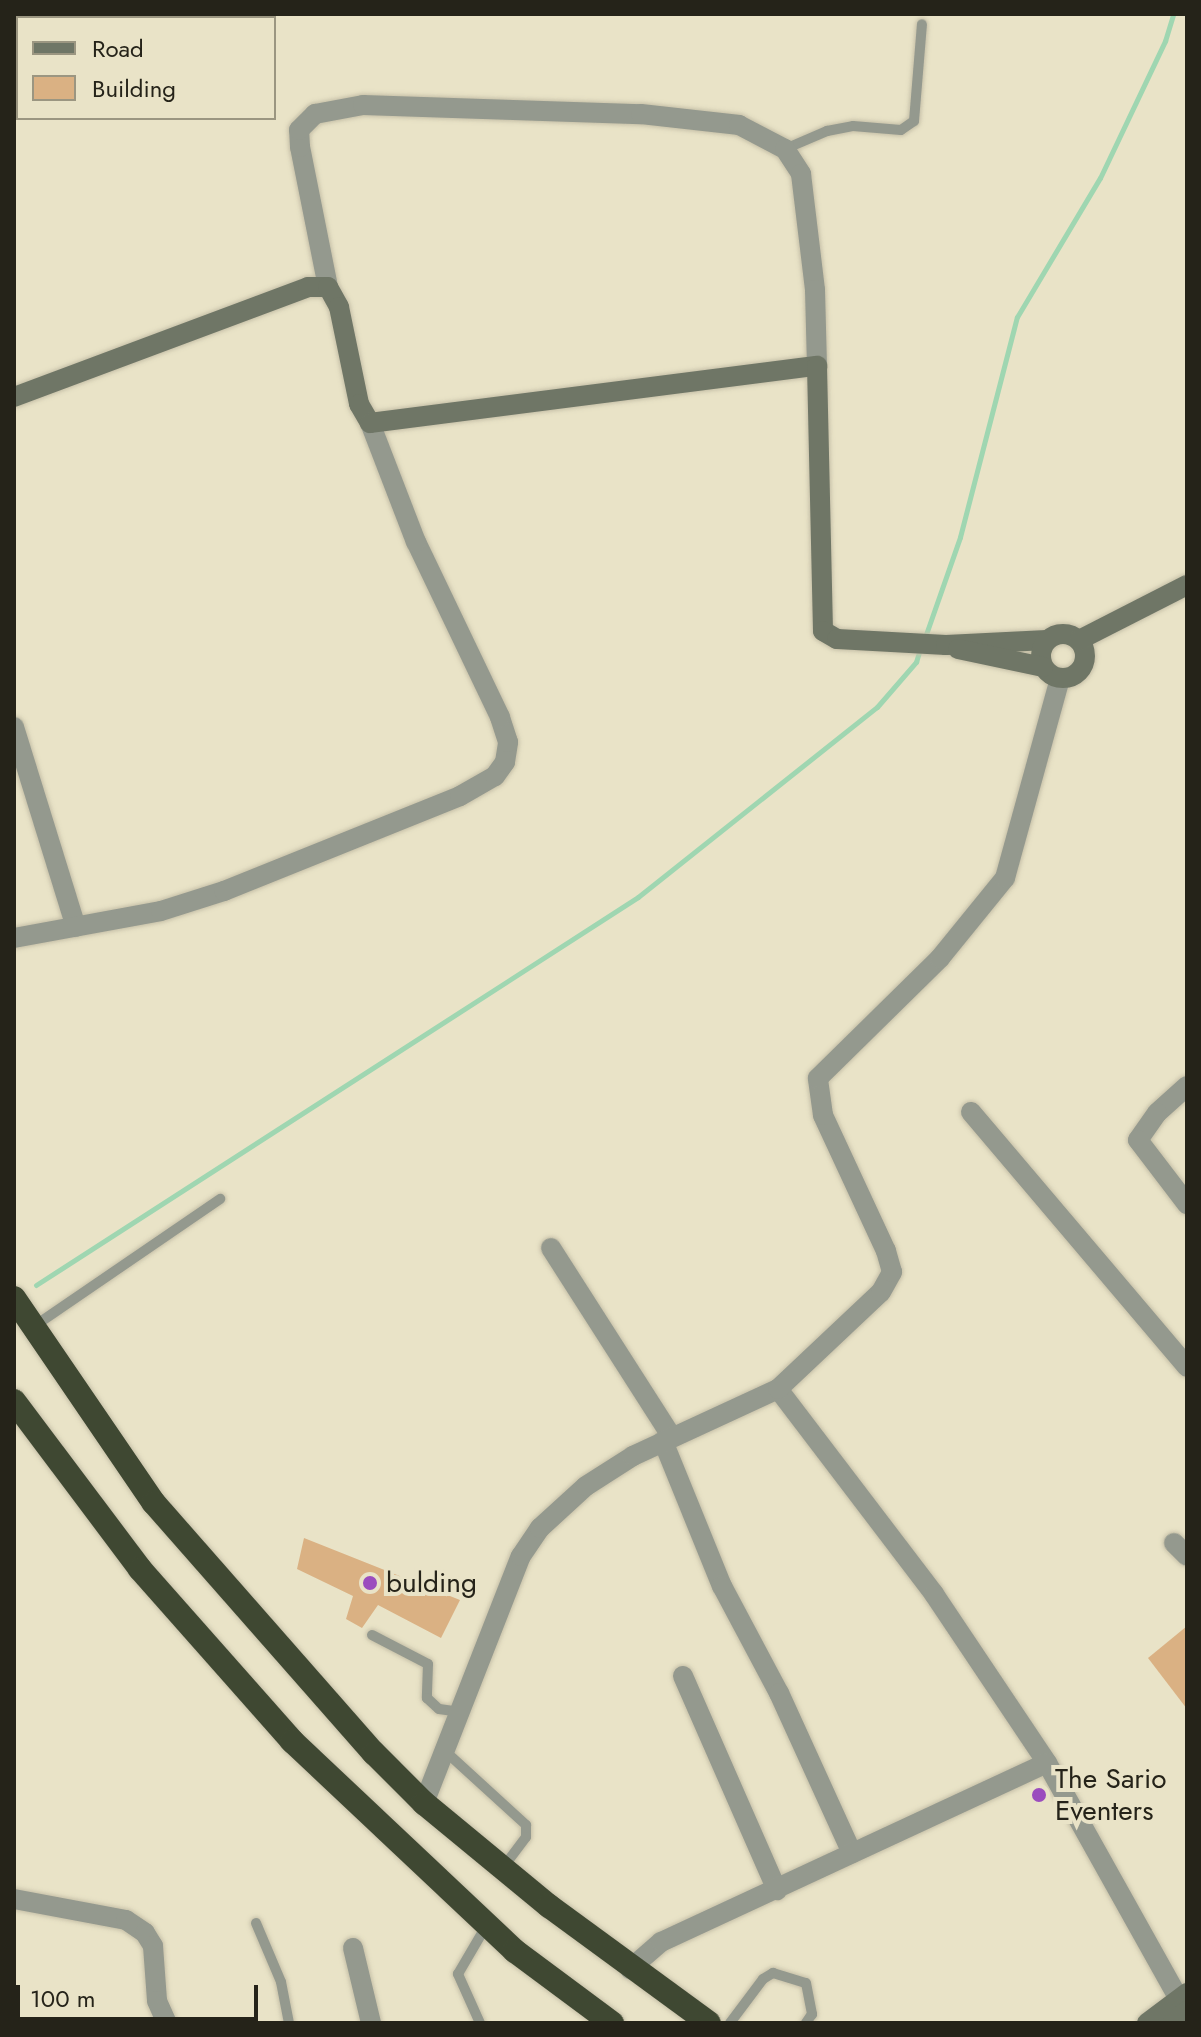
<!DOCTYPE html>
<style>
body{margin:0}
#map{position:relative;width:1201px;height:2037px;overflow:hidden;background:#e9e3c7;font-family:Jost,sans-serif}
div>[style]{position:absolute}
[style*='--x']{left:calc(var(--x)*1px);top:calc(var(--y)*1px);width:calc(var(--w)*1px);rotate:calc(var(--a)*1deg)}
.stream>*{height:5px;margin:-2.5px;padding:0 2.5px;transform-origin:2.5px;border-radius:2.5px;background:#9fd6b1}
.building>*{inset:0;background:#dab183}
.roads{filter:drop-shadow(0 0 2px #c6c0a8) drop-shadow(0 0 2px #c6c0a8)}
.lane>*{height:10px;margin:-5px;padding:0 5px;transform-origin:5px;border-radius:5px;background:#94998e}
.street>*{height:20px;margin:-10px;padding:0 10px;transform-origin:10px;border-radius:10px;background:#94998e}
.secondary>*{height:20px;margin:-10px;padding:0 10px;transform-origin:10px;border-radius:10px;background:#6f7666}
.secondary>.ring{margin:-10px;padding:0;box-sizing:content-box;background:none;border:20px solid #6f7666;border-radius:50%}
.highway>*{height:24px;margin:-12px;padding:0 12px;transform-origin:12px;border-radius:12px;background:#3f4832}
.dots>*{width:22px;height:22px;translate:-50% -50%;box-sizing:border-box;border:4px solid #e9e3c7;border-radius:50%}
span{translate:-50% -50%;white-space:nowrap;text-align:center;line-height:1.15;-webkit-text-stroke:8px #e9e3c7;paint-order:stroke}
.poi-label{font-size:28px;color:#252319}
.left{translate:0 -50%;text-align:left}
.frame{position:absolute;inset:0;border:16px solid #252319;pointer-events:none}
.legend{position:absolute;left:16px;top:16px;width:260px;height:104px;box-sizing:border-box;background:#e9e3c7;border:2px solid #9b9681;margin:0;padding:10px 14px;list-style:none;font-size:24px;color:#252319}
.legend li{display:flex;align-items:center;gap:16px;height:40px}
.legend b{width:40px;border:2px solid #9b9681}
.scale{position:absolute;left:16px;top:1985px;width:242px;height:36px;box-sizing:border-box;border:4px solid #252319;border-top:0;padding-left:10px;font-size:24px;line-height:28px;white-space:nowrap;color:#252319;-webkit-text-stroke:6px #e9e3c7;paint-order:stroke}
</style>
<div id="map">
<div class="stream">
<div style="--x:924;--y:640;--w:109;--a:-70.7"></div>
<div style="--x:960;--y:537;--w:227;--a:-75.5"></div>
<div style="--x:1017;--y:317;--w:162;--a:-59.2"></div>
<div style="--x:1100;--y:178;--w:152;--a:-64.6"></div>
<div style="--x:1165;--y:41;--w:28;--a:-73"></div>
<div style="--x:36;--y:1285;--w:716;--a:-32.8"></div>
<div style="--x:638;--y:897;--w:305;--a:-38.5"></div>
<div style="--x:877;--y:707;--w:60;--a:-49.1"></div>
<div style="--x:916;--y:662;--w:14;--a:-73"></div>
</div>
<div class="building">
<div style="clip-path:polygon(304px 1538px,460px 1600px,441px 1638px,378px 1605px,362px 1628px,346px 1619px,353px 1596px,297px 1569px)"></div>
<div style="clip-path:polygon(1187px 1626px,1187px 1709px,1148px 1658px)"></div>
</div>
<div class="roads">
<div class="lane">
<div style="--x:785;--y:149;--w:46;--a:-23.2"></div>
<div style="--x:827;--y:131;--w:26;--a:-11"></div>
<div style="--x:853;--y:126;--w:48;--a:4.8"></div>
<div style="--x:901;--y:130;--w:16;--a:-35"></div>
<div style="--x:914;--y:121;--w:97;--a:-85.3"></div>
<div style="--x:33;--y:1327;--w:227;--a:-34.4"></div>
<div style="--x:372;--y:1635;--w:63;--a:27.4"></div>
<div style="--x:428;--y:1664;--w:34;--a:92"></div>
<div style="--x:427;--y:1698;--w:16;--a:43"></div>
<div style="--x:439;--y:1709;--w:22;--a:8"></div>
<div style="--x:445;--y:1751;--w:110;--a:42.4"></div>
<div style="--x:526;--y:1825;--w:12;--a:90"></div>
<div style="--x:526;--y:1837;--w:39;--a:127"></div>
<div style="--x:256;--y:1923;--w:64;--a:67"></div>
<div style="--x:281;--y:1982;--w:42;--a:79"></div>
<div style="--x:480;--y:2023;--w:54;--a:-114.2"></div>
<div style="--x:458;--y:1974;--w:56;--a:-59.7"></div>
<div style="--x:730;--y:2023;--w:55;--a:-53.1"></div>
<div style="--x:763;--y:1979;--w:12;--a:-31"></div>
<div style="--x:773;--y:1973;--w:34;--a:17"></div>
<div style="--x:806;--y:1983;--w:32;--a:79"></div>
<div style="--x:812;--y:2014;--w:11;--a:124"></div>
</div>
<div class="street">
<div style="--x:328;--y:287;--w:143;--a:-101.3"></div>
<div style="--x:300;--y:147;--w:17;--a:-93"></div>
<div style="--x:299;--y:130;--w:23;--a:-45"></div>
<div style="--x:315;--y:114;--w:49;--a:-10.6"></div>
<div style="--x:363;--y:105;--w:278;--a:1.9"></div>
<div style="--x:641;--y:114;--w:99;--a:6.4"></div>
<div style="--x:739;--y:125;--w:52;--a:27.6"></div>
<div style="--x:785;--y:149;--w:30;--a:57"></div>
<div style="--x:801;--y:174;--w:117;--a:83.1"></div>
<div style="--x:815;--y:290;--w:76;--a:88.5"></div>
<div style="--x:14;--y:727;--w:209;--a:72.8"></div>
<div style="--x:14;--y:938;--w:149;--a:-10.4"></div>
<div style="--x:161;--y:911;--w:66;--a:-17.6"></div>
<div style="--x:224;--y:891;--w:254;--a:-21.9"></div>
<div style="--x:460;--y:796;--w:40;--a:-29.7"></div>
<div style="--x:495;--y:776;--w:17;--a:-54"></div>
<div style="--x:505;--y:762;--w:20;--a:-81"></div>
<div style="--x:508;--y:742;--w:26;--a:-108"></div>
<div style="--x:500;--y:717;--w:194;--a:-115.6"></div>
<div style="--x:416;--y:542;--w:128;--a:-111.1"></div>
<div style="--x:1187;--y:1086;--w:40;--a:138"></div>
<div style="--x:1157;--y:1113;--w:33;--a:125"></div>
<div style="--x:1138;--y:1140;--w:81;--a:52.6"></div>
<div style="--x:971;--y:1112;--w:334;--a:49.7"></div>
<div style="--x:551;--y:1248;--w:224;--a:57.4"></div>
<div style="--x:778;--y:1389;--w:258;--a:52.7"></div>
<div style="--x:934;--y:1594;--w:203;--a:56.2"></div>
<div style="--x:1047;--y:1763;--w:270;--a:60.8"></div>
<div style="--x:663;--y:1441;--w:157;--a:67.9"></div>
<div style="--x:722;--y:1586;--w:121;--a:62"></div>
<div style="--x:779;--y:1693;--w:176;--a:65.5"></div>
<div style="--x:1174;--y:1543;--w:18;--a:45"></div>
<div style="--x:683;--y:1676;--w:234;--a:66.3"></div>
<div style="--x:424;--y:1803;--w:265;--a:-68.6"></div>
<div style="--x:521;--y:1556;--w:34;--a:-56"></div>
<div style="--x:540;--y:1528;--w:62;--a:-42.4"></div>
<div style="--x:586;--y:1486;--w:56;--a:-32.6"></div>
<div style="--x:633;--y:1456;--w:160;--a:-24.8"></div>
<div style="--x:778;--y:1389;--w:141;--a:-43.3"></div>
<div style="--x:881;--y:1292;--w:23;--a:-61"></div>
<div style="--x:892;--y:1272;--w:22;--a:-106"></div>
<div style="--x:886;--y:1251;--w:150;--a:-114.9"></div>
<div style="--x:823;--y:1115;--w:37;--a:-98"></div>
<div style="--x:818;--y:1078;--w:171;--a:-44.5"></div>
<div style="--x:940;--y:958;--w:103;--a:-50.9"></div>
<div style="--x:1005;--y:878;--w:207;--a:-74.6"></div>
<div style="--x:14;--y:1899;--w:114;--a:10.6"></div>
<div style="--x:126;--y:1920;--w:23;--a:34"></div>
<div style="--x:145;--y:1933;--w:15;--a:58"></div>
<div style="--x:153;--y:1946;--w:55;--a:85.8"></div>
<div style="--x:157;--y:2001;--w:24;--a:66"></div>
<div style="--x:353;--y:1948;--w:77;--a:76.5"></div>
<div style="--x:630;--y:1969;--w:41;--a:-41.1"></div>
<div style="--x:661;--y:1942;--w:425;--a:-24.9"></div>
</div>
<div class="secondary">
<div style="--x:14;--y:397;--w:314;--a:-20.5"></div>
<div style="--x:308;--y:287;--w:20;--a:0"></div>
<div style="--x:328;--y:287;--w:23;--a:61"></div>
<div style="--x:339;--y:307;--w:99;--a:78.3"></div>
<div style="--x:359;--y:404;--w:22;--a:60"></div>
<div style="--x:370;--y:423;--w:451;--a:-7.3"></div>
<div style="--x:817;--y:366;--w:265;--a:88.7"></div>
<div style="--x:823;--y:631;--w:16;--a:30"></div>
<div style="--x:837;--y:639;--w:109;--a:3.2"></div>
<div style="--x:946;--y:645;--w:101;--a:-2.8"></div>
<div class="ring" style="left:1041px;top:634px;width:24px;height:24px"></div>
<div style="--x:1079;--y:640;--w:121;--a:-27"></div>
<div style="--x:958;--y:649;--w:87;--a:12"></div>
<div style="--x:1147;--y:2023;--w:50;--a:-36.9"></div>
<div style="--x:1172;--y:2023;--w:19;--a:-39"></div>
</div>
<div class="highway">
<div style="--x:14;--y:1298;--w:248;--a:55.7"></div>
<div style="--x:154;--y:1503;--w:333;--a:48.7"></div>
<div style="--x:374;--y:1753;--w:71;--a:45"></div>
<div style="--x:424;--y:1803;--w:162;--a:39.5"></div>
<div style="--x:549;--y:1906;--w:198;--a:36.2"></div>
<div style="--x:14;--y:1401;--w:210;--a:53.1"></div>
<div style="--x:140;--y:1569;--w:230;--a:48.5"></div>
<div style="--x:292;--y:1741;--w:306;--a:43.3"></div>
<div style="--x:515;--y:1951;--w:121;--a:36.6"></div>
</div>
</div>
<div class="dots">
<div style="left:370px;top:1583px;background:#9b4dbe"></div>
<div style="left:1039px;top:1795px;background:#9b4dbe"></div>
</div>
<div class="poi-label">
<span class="left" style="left:386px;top:1583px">bulding</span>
<span class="left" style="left:1055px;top:1795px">The Sario<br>Eventers</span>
</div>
<div class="frame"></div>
<ul class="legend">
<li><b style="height:10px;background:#6f7666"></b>Road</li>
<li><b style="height:22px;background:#dab183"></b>Building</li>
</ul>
<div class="scale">100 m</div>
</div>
